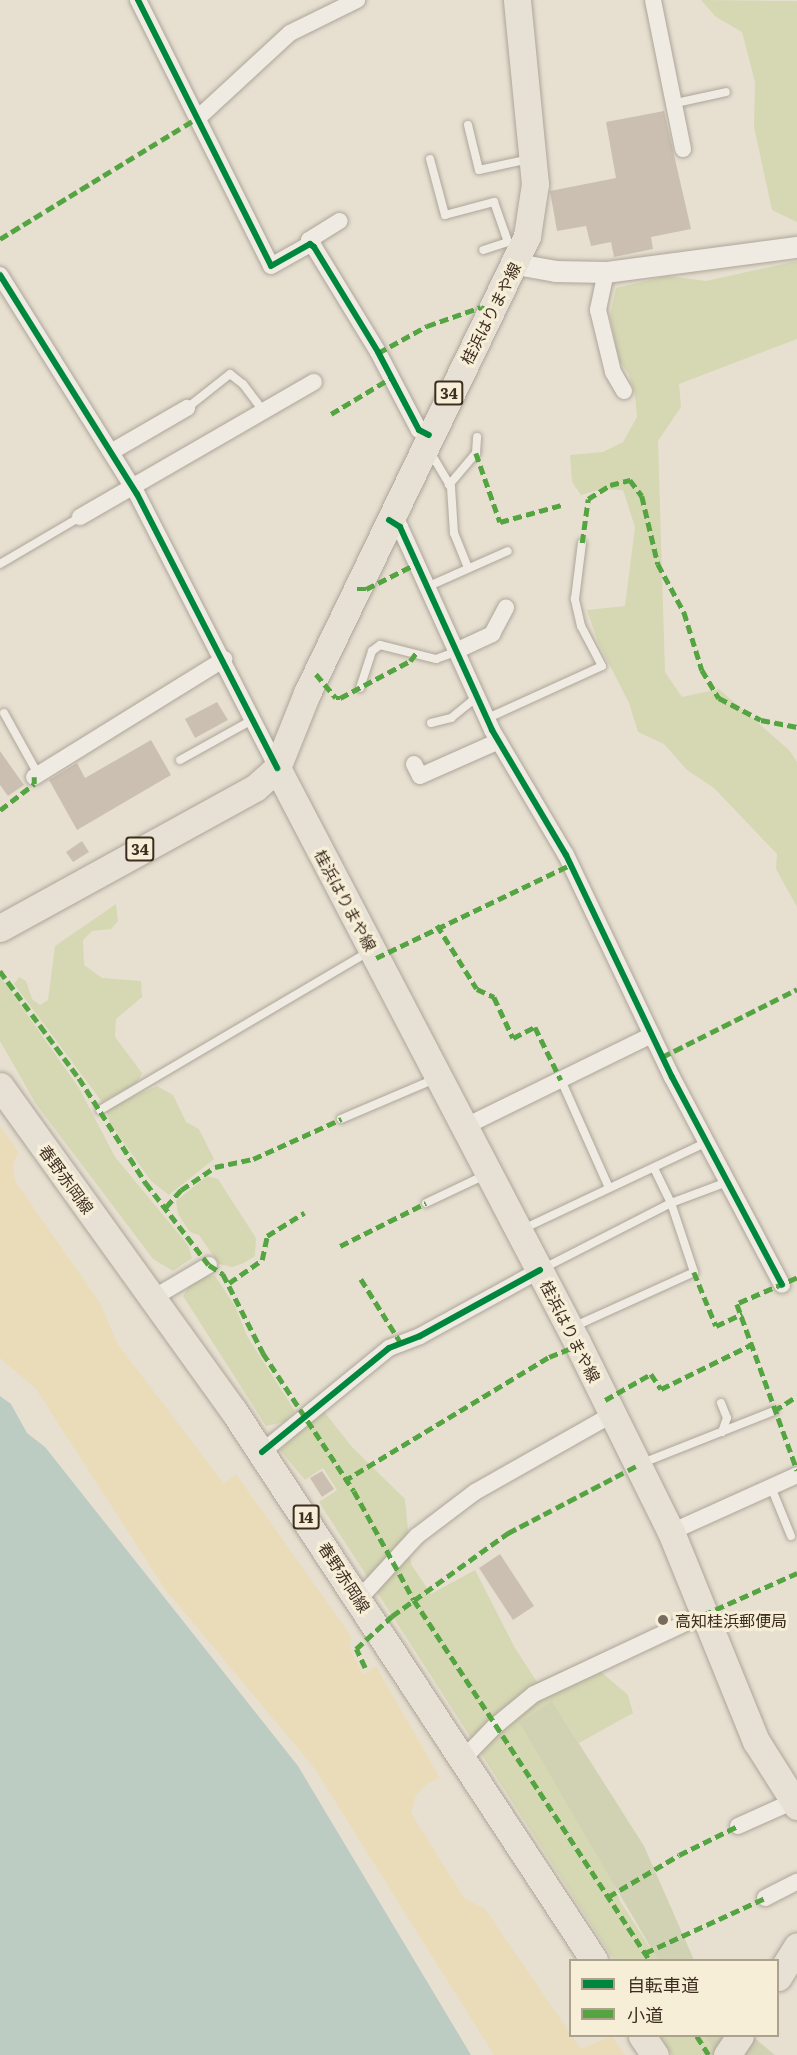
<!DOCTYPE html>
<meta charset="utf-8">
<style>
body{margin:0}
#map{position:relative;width:797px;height:2055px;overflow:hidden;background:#e7e0d1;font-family:Literata,"Noto Sans JP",serif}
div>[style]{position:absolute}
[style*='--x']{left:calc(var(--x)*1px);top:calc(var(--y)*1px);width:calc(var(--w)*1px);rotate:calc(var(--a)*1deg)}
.green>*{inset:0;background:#d6d7b3}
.sand>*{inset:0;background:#eadcb9}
.cemetery>*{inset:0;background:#d1d1b3}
.water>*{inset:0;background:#bcccc2}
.building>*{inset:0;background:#cbbfb2}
.roads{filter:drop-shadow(0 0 2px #ada599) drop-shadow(0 0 2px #ada599)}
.service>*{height:8px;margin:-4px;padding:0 4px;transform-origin:4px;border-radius:4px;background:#efebe3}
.minor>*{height:16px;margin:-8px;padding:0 8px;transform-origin:8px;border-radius:8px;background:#efebe3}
.tertiary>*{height:21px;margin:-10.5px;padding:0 10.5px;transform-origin:10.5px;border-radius:10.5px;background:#efebe3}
.primary>*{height:27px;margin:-13.5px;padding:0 13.5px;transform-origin:13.5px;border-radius:13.5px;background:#e6e1d4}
.quiet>*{height:4.5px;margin-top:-2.25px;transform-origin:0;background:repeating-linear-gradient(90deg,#54a441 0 9px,transparent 0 13.5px)}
.cycleway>*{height:6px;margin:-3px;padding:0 3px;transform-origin:3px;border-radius:3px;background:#00873e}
.dots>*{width:16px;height:16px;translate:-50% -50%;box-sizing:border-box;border:3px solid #f7eed8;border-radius:50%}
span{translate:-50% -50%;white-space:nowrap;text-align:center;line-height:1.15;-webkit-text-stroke:6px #f7eed8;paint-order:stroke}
.shield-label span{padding:2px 4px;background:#f7eed8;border:2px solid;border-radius:4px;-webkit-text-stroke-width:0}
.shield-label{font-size:15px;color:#3d2e20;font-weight:700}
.street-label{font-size:16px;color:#3d2e20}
.poi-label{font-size:16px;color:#3d2e20}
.left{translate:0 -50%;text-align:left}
.legend{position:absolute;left:569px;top:1959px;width:210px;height:78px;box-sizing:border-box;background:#f7eed8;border:2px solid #ada18e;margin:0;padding:8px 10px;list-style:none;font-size:18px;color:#3d2e20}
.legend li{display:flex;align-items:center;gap:12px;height:30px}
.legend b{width:30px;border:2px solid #ada18e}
</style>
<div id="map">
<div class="green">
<div style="clip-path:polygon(701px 0,797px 1px,797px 222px,772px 210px,754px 127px,755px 82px,742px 32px,716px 17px)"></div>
<div style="clip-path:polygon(797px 261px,797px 339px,679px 384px,681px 407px,658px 441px,665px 672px,682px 697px,719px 689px,789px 750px,797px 762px,797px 907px,776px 869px,777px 854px,714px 788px,687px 770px,664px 744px,638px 732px,629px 703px,598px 642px,587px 610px,625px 606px,635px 527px,623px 490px,601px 489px,581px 495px,572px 482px,570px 455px,603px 452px,623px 442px,637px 417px,635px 396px,629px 374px,619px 361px,610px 315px,616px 288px,668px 276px,706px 281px)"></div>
<div style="clip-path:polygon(116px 904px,118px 921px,111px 929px,92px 931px,83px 940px,84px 965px,102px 978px,141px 981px,142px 997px,116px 1019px,115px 1037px,142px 1073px,137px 1083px,102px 1102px,14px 984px,19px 977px,26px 981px,32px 999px,40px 1005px,48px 1000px,55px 946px)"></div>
<div style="clip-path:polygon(0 976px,79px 1088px,115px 1157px,188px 1245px,192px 1258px,173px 1271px,153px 1259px,36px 1104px,0 1041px)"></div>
<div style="clip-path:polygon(157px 1086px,173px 1095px,186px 1122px,199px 1129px,214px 1159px,169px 1195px,151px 1181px,110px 1123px,106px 1109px)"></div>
<div style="clip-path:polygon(207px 1176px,218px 1179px,256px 1238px,255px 1256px,244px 1263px,232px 1267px,219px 1264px,199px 1235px,190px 1232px,178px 1214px,176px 1201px)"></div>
<div style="clip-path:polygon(196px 1275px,215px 1276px,235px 1306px,247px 1336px,295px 1411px,284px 1422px,266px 1426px,183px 1296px)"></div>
<div style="clip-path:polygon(322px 1409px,352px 1447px,405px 1499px,411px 1564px,431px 1594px,475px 1570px,515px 1648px,537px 1682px,587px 1660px,628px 1695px,633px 1713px,579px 1743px,552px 1701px,620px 1901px,658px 1960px,614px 1960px,319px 1502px,337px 1490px,323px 1468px,305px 1480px,280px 1450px)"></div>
<div style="clip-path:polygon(660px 2036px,705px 2036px,717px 2055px,672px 2055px)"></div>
</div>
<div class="sand">
<div style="clip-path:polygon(0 1126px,19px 1152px,13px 1164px,15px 1181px,100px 1303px,117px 1343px,224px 1484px,236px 1474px,351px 1636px,350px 1648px,363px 1675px,376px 1666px,440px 1778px,429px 1782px,416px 1795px,411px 1813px,464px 1898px,485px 1909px,581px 2049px,612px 2036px,625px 2055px,494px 2055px,315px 1769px,165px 1589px,36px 1389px,0 1358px)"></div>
</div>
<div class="cemetery">
<div style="clip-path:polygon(552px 1701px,644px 1846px,694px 1960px,658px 1960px,520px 1723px)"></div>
<div style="clip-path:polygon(705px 2036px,752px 2036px,775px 2055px,717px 2055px)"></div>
</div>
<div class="water">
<div style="clip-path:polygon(0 1396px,11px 1404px,27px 1433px,45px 1447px,298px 1766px,471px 2055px,0 2055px)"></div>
</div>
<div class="building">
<div style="clip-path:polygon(664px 111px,691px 229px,651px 237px,653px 249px,614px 257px,611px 242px,591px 246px,586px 226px,557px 231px,550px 191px,616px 178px,606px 122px)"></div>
<div style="clip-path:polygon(217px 702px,228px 720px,195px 738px,185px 719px)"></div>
<div style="clip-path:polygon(151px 740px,171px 775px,77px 830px,49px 780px,77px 763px,85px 778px)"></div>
<div style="clip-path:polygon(0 751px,24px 785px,8px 796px,0 785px)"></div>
<div style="clip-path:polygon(82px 841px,89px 852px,73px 862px,66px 852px)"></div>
<div style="clip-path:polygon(322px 1471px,334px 1489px,322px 1497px,310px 1478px)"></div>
<div style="clip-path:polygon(500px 1554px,534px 1606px,513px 1620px,479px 1568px)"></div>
</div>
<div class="roads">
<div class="service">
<div style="--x:676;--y:103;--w:51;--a:-12.4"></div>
<div style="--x:468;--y:125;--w:46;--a:76.3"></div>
<div style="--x:479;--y:170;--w:51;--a:-12.4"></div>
<div style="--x:430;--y:159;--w:58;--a:75"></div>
<div style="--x:445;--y:215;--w:51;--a:-14.9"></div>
<div style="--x:494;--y:202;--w:42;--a:70.7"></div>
<div style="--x:508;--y:242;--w:26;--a:162"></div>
<div style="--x:187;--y:408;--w:55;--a:-38.3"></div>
<div style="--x:230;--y:374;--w:16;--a:38"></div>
<div style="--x:243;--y:384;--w:31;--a:53"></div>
<div style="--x:429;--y:450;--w:43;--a:59.3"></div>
<div style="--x:451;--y:487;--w:46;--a:86.3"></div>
<div style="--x:454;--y:533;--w:38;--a:68"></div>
<div style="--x:449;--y:485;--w:42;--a:-49.8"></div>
<div style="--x:476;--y:453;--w:16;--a:-86"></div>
<div style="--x:0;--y:564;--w:93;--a:-30.4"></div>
<div style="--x:429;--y:586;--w:86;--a:-23.9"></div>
<div style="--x:360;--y:688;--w:39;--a:-72"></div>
<div style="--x:372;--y:651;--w:10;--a:-37"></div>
<div style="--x:380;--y:645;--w:58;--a:14"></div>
<div style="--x:436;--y:659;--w:23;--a:-20"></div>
<div style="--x:4;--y:713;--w:70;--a:60.9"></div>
<div style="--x:488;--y:718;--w:125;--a:-24.5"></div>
<div style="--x:602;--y:666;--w:45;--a:-117.7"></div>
<div style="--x:581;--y:626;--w:28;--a:-103"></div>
<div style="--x:575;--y:599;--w:56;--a:-82.9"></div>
<div style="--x:431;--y:723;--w:21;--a:-14"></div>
<div style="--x:451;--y:718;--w:35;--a:-39"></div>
<div style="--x:180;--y:760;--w:85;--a:-29"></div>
<div style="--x:561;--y:1080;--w:118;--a:66"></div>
<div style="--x:100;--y:1110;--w:311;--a:-30.5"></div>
<div style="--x:341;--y:1119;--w:102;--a:-23.1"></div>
<div style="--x:426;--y:1203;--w:68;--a:-25.4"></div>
<div style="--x:523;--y:1229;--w:204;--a:-25.3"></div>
<div style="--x:544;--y:1268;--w:143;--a:-27.1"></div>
<div style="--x:671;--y:1203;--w:60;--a:-20.6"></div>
<div style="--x:573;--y:1327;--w:133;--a:-24.4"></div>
<div style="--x:694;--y:1272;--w:73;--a:-108.4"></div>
<div style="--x:671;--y:1203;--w:37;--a:-116"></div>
<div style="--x:721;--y:1403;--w:16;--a:68"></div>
<div style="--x:727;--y:1418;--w:15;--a:110"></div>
<div style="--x:640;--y:1464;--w:144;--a:-21.6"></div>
<div style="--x:771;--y:1487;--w:53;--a:67.8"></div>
</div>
<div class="minor">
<div style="--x:138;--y:0;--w:297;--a:63.4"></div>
<div style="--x:271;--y:266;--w:45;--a:-29.4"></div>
<div style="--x:310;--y:244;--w:5;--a:37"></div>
<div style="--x:314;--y:247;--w:123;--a:58.6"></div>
<div style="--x:378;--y:352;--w:88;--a:62.3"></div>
<div style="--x:419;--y:430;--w:11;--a:27"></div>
<div style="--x:653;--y:0;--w:152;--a:78.6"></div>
<div style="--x:199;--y:117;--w:124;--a:-42.7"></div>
<div style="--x:290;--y:33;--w:75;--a:-26.2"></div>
<div style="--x:310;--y:244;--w:4;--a:-104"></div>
<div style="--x:309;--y:240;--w:36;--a:-32"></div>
<div style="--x:606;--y:272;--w:39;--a:102"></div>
<div style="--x:598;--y:310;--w:64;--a:76.4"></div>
<div style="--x:613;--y:372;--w:22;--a:60"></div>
<div style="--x:0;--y:275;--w:258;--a:58"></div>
<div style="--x:137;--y:494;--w:308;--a:62.9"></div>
<div style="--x:111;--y:452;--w:88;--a:-30.1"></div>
<div style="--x:80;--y:517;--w:270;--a:-30"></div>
<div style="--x:389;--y:520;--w:13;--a:32"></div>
<div style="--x:400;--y:527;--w:223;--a:65.6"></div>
<div style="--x:492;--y:730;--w:145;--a:59.4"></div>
<div style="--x:566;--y:855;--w:246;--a:64.5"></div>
<div style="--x:672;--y:1077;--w:235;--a:62.1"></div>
<div style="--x:458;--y:650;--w:38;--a:-25"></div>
<div style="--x:492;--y:634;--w:30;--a:-62"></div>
<div style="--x:414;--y:764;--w:13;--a:63"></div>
<div style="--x:420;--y:776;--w:86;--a:-23.9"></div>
<div style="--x:34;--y:777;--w:224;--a:-31.8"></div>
<div style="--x:466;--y:1126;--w:207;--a:-26.1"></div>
<div style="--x:153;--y:1298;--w:65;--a:-30.5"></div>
<div style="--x:262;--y:1452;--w:164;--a:-39.3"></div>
<div style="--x:389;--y:1348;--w:33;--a:-21"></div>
<div style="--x:420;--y:1336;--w:137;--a:-28.8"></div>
<div style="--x:671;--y:1532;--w:138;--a:-24.3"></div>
<div style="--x:359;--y:1599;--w:86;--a:-47.4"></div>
<div style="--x:417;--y:1536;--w:73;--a:-37.2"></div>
<div style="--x:475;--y:1492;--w:159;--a:-29.5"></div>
<div style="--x:463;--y:1759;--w:45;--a:-45.9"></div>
<div style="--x:494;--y:1727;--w:52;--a:-39.5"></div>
<div style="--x:534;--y:1694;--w:187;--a:-25.1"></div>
<div style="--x:738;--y:1826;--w:61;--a:-24.1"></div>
<div style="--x:765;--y:1898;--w:36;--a:-27"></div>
</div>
<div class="tertiary">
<div style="--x:516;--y:264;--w:40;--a:10"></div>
<div style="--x:555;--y:271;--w:51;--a:1.1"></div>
<div style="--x:606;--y:272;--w:193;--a:-7.5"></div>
</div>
<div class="primary">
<div style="--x:277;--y:768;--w:648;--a:62.41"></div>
<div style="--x:577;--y:1342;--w:212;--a:63.7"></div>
<div style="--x:671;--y:1532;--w:226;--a:67.9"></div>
<div style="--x:756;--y:1741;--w:77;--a:57.8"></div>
<div style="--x:0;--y:928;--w:291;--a:-28.8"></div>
<div style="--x:255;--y:788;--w:30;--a:-42"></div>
<div style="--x:277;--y:768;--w:81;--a:-68.2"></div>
<div style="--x:307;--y:693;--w:507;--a:-64.29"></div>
<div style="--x:527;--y:236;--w:53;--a:-81.3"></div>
<div style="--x:535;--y:184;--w:185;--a:-95.6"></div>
<div style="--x:0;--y:1086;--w:399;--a:54.3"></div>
<div style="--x:233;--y:1410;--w:658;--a:56.72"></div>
<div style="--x:778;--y:1977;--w:36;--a:-58"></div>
<div style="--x:642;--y:2036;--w:23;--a:56"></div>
<div style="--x:727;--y:2055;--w:23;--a:-56"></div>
</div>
</div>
<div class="quiet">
<div style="--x:0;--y:239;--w:233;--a:-31.5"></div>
<div style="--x:378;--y:353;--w:56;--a:-28.9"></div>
<div style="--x:427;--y:326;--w:57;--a:-19.4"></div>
<div style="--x:481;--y:307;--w:8;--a:23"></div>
<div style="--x:331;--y:414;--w:70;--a:-31"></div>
<div style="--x:476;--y:453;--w:73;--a:70.8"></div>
<div style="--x:500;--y:522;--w:67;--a:-15.5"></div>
<div style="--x:582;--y:543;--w:44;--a:-82.2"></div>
<div style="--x:588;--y:499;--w:26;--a:-32"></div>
<div style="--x:610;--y:485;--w:21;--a:-14"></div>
<div style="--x:630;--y:480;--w:20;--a:53"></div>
<div style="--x:642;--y:496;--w:70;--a:76.8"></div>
<div style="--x:658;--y:564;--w:55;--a:61.6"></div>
<div style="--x:684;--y:612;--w:61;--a:72.8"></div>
<div style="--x:702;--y:670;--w:33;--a:59"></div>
<div style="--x:719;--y:698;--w:47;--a:27.6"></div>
<div style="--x:761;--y:720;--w:37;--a:11"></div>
<div style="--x:357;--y:589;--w:9;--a:0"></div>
<div style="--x:366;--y:589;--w:58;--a:-26.6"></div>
<div style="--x:316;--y:674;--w:31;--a:50"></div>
<div style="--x:336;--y:698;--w:4;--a:0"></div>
<div style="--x:340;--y:698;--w:79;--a:-27.9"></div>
<div style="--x:410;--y:661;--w:10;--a:-53"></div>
<div style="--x:0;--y:810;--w:43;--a:-37.4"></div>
<div style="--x:34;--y:784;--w:7;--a:-90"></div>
<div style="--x:437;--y:925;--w:75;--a:58"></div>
<div style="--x:477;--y:989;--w:19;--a:25"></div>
<div style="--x:494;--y:997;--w:45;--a:65.1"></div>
<div style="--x:513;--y:1038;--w:25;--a:-27"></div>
<div style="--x:535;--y:1027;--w:59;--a:63.9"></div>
<div style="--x:376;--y:958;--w:215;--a:-25.6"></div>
<div style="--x:0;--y:971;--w:133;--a:53.6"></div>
<div style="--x:79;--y:1078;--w:125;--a:57.5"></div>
<div style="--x:146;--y:1183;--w:103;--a:52.5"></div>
<div style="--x:209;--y:1265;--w:17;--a:33"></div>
<div style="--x:223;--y:1274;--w:89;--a:63.1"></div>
<div style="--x:263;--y:1353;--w:165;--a:56.6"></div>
<div style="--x:354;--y:1491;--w:124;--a:61.2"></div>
<div style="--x:414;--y:1600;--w:430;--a:56.8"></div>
<div style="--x:662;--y:1057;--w:151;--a:-26.7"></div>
<div style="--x:166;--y:1207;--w:23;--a:-49"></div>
<div style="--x:181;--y:1190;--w:41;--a:-34.1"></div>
<div style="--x:215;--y:1167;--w:39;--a:-12"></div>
<div style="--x:253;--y:1159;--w:97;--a:-24.4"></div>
<div style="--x:340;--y:1246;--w:96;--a:-26.6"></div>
<div style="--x:694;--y:1272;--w:58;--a:67.8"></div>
<div style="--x:716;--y:1326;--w:29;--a:-25"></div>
<div style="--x:797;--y:1278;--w:65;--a:156.6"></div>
<div style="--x:737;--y:1304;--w:177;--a:70.1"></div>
<div style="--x:361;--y:1279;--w:75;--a:58"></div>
<div style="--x:229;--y:1283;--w:40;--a:-34.9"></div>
<div style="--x:262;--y:1260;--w:25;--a:-78"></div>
<div style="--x:267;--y:1236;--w:44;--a:-31.9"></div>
<div style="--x:605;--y:1400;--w:53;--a:-29.5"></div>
<div style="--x:651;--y:1374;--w:18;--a:56"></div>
<div style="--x:661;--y:1389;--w:102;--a:-26.1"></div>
<div style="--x:774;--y:1411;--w:27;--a:-33"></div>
<div style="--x:344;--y:1481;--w:240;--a:-31.2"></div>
<div style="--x:549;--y:1357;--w:31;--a:-22"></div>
<div style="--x:703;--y:1615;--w:103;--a:-24.1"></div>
<div style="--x:365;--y:1668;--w:21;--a:-115"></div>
<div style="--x:356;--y:1649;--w:49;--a:-42.5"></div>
<div style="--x:392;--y:1616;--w:143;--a:-35.6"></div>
<div style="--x:508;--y:1533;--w:147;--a:-27.6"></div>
<div style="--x:608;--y:1897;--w:82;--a:-30.6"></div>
<div style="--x:679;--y:1855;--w:66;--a:-26.2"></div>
<div style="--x:645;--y:1953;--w:132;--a:-24.6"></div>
<div style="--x:697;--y:2036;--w:22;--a:58"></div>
</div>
<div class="cycleway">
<div style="--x:138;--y:0;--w:297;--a:63.4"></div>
<div style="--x:271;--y:266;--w:45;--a:-29.4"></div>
<div style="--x:310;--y:244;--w:5;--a:37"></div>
<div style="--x:314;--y:247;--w:123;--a:58.6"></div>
<div style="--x:378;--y:352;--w:88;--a:62.3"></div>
<div style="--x:419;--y:430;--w:11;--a:27"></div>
<div style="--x:0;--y:275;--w:258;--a:58"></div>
<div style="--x:137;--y:494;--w:308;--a:62.9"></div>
<div style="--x:389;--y:520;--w:13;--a:32"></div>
<div style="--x:400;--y:527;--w:223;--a:65.6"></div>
<div style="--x:492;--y:730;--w:145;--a:59.4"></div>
<div style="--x:566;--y:855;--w:246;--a:64.5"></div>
<div style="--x:672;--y:1077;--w:235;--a:62.1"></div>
<div style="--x:262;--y:1452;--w:164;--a:-39.3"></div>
<div style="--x:389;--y:1348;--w:33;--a:-21"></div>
<div style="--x:420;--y:1336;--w:137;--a:-28.8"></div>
</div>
<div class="dots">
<div style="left:663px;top:1620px;background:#786c5e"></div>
</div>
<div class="shield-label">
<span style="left:449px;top:393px">34</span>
<span style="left:140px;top:849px">34</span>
<span style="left:306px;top:1517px">14</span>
</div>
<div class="street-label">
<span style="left:490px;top:313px;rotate:-63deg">桂浜はりまや線</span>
<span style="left:346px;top:900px;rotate:62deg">桂浜はりまや線</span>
<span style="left:67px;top:1179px;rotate:54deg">春野赤岡線</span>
<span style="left:571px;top:1331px;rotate:63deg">桂浜はりまや線</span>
<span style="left:345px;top:1577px;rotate:57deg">春野赤岡線</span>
</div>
<div class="poi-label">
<span class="left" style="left:675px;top:1620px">高知桂浜郵便局</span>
</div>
<ul class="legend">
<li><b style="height:8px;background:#00873e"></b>自転車道</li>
<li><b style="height:8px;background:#54a441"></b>小道</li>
</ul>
</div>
